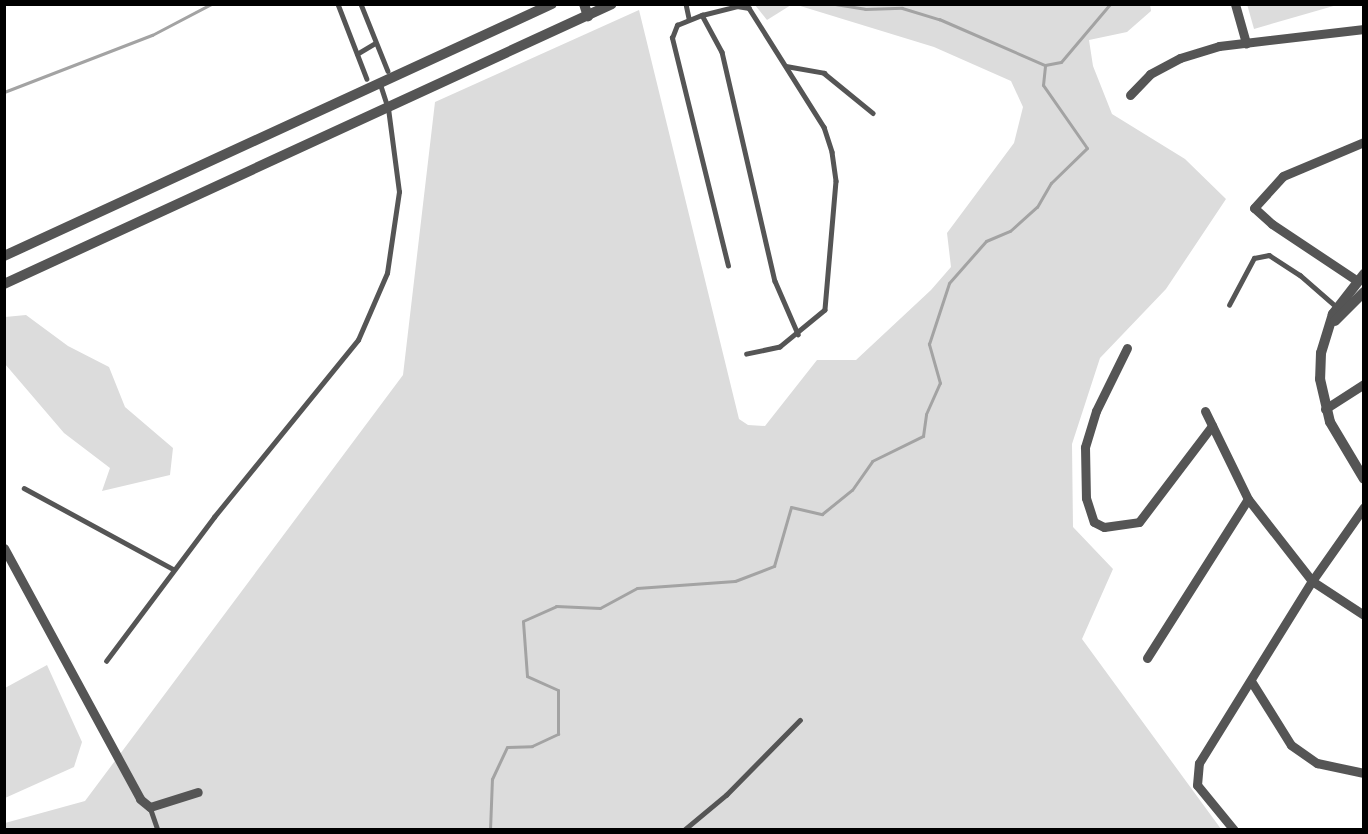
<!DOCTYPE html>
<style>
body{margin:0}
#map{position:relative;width:1368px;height:834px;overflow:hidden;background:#fff;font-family:Jost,sans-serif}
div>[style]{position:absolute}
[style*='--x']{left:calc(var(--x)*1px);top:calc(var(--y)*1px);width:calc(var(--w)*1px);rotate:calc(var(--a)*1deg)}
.green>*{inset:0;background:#dcdcdc}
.stream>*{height:3px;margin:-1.5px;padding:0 1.5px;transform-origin:1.5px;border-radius:1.5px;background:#a3a3a3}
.service>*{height:4.5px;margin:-2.25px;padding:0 2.25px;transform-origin:2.25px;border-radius:2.25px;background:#555}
.minor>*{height:9px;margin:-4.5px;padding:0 4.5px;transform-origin:4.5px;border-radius:4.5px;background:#555}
.tertiary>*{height:10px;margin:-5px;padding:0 5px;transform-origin:5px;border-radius:5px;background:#555}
span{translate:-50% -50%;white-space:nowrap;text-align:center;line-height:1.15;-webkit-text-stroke:4.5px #fff;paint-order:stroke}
.frame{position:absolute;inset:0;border:6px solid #000;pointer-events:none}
</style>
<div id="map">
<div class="green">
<div style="clip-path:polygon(1247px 4px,1337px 4px,1337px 5px,1254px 29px)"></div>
<div style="clip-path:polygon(755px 5px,791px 5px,767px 20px)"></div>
<div style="clip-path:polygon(797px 5px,1150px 5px,1151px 11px,1127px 32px,1089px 40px,1093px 66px,1112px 114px,1185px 159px,1226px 199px,1166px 289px,1100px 358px,1072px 444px,1073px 527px,1113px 569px,1082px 639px,1221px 829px,5px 830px,5px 823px,85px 801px,403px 375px,435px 102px,639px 10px,739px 419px,748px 425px,765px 426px,817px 360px,856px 360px,931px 290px,951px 267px,947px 233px,1014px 143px,1023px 107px,1011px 81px,934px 47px)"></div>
<div style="clip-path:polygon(26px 315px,68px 346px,109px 367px,125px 407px,173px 448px,170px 475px,102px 491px,110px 468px,64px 433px,5px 364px,5px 317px)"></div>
<div style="clip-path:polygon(47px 665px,82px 742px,74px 767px,5px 798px,5px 688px)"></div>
</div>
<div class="stream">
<div style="--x:835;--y:4;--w:30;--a:9"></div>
<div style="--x:865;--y:9;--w:37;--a:-2"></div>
<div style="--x:902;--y:8;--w:39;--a:17"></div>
<div style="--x:939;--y:19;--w:116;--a:23.5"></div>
<div style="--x:4;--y:92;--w:159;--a:-21.1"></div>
<div style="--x:152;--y:35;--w:67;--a:-27.7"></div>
<div style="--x:490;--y:830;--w:51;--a:-87.8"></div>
<div style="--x:492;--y:779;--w:35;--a:-65"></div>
<div style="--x:507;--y:747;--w:25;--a:-2"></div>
<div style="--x:532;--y:746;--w:29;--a:-25"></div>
<div style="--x:558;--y:734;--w:44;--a:-90"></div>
<div style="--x:558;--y:690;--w:34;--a:-156"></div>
<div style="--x:527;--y:676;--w:55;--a:-94.2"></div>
<div style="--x:523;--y:621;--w:36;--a:-24"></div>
<div style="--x:556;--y:606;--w:44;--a:2.6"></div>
<div style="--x:600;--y:608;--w:42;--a:-28.4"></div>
<div style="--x:637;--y:588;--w:98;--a:-4.1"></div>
<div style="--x:735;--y:581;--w:42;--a:-21"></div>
<div style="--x:774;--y:566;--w:61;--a:-73.9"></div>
<div style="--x:791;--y:507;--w:32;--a:13"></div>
<div style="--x:822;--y:514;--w:38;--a:-39"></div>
<div style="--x:852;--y:490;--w:35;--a:-55"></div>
<div style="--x:872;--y:461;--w:57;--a:-26.1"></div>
<div style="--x:923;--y:436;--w:22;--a:-82"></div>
<div style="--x:926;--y:414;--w:34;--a:-66"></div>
<div style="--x:940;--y:383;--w:41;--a:-105.8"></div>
<div style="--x:929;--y:344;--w:64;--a:-71.8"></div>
<div style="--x:949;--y:283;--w:56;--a:-48.6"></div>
<div style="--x:986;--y:241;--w:26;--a:-23"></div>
<div style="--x:1010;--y:231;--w:36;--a:-42"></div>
<div style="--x:1037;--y:207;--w:28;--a:-60"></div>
<div style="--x:1051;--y:183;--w:50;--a:-44.2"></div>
<div style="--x:1087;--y:148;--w:77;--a:-124.9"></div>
<div style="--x:1043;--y:85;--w:20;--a:-84"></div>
<div style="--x:1045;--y:65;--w:16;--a:-11"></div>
<div style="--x:1061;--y:62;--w:76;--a:-49.8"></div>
</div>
<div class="service">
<div style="--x:338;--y:4;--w:80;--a:68.9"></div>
<div style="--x:361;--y:4;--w:72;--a:68.1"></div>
<div style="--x:686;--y:4;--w:14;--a:78"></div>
<div style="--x:702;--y:15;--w:36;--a:-14"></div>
<div style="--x:737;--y:6;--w:12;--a:9"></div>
<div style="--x:749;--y:8;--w:141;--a:57.8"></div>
<div style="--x:824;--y:127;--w:26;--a:72"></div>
<div style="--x:832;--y:152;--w:29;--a:82"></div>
<div style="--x:836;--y:181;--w:129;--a:94.9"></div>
<div style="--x:825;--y:310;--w:58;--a:140.6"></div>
<div style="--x:780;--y:347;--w:34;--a:168"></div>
<div style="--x:357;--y:54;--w:21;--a:-31"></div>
<div style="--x:786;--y:66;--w:39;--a:10"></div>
<div style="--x:824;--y:73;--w:63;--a:39.2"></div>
<div style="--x:728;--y:266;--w:235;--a:-103.8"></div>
<div style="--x:672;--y:38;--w:14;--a:-69"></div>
<div style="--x:677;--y:25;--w:27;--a:-22"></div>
<div style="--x:702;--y:15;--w:42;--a:61.6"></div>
<div style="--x:722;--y:52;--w:235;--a:77"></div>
<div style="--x:775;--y:281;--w:58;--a:66.5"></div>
<div style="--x:1229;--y:305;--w:53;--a:-62"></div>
<div style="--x:1254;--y:258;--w:15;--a:-11"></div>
<div style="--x:1269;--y:255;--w:37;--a:33"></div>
<div style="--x:1300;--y:275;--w:50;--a:41"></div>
<div style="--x:24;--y:488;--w:170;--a:28.5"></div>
<div style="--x:106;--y:661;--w:180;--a:-53.1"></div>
<div style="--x:214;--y:517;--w:228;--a:-50.9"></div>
<div style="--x:358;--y:340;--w:73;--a:-66.6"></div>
<div style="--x:387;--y:273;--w:82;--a:-81.6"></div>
<div style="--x:399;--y:192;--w:84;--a:-97.5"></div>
<div style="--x:388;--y:109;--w:25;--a:-108"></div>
<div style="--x:150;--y:807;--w:24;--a:71"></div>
<div style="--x:684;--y:830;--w:55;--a:-39.8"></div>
<div style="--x:726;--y:795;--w:105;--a:-45.4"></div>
</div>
<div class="minor">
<div style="--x:1235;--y:4;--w:41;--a:74.2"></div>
<div style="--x:1130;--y:95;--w:29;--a:-46"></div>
<div style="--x:1150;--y:74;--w:34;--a:-28"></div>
<div style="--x:1180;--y:58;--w:41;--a:-17.1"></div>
<div style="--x:1219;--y:46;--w:146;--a:-6.7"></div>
<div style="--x:1356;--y:280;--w:101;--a:-146.3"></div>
<div style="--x:1272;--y:224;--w:24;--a:-138"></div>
<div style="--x:1254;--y:208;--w:43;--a:-47.8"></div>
<div style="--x:1283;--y:176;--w:88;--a:-22.8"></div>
<div style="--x:1127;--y:348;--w:70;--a:116.2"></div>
<div style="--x:1096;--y:411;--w:38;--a:107"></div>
<div style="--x:1085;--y:447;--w:51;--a:88.9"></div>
<div style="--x:1086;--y:498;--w:25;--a:72"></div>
<div style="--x:1094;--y:522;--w:11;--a:27"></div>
<div style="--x:1104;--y:527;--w:35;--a:-8"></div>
<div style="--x:1139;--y:522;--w:121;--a:-52.8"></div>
<div style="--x:1325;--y:409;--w:46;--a:-32.7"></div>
<div style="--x:1205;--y:411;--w:98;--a:64"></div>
<div style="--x:1248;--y:499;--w:104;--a:52"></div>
<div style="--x:1312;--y:581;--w:62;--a:33.2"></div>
<div style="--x:4;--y:548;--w:285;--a:61.5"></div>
<div style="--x:140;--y:799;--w:13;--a:39"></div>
<div style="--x:150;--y:807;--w:50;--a:-17.4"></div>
<div style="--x:1147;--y:658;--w:188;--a:-57.6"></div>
<div style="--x:1251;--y:681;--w:75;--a:58"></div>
<div style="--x:1291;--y:745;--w:32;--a:35"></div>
<div style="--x:1317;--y:763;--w:48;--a:12"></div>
<div style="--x:1234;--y:830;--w:58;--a:-129.4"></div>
<div style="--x:1197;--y:785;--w:22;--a:-85"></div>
<div style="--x:1199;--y:763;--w:214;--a:-58.2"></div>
<div style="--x:1312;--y:581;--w:90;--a:-54.9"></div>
</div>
<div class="tertiary">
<div style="--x:584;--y:4;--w:13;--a:72"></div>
<div style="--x:4;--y:256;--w:603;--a:-24.7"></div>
<div style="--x:1364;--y:274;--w:51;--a:127.8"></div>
<div style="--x:1333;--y:314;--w:41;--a:107.1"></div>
<div style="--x:1321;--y:353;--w:26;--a:92"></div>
<div style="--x:1320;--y:379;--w:44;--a:76.9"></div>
<div style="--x:1330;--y:422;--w:66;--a:59.2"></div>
<div style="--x:4;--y:284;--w:669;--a:-24.73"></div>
<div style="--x:1335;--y:321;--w:41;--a:-45"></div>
</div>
<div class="frame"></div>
</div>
